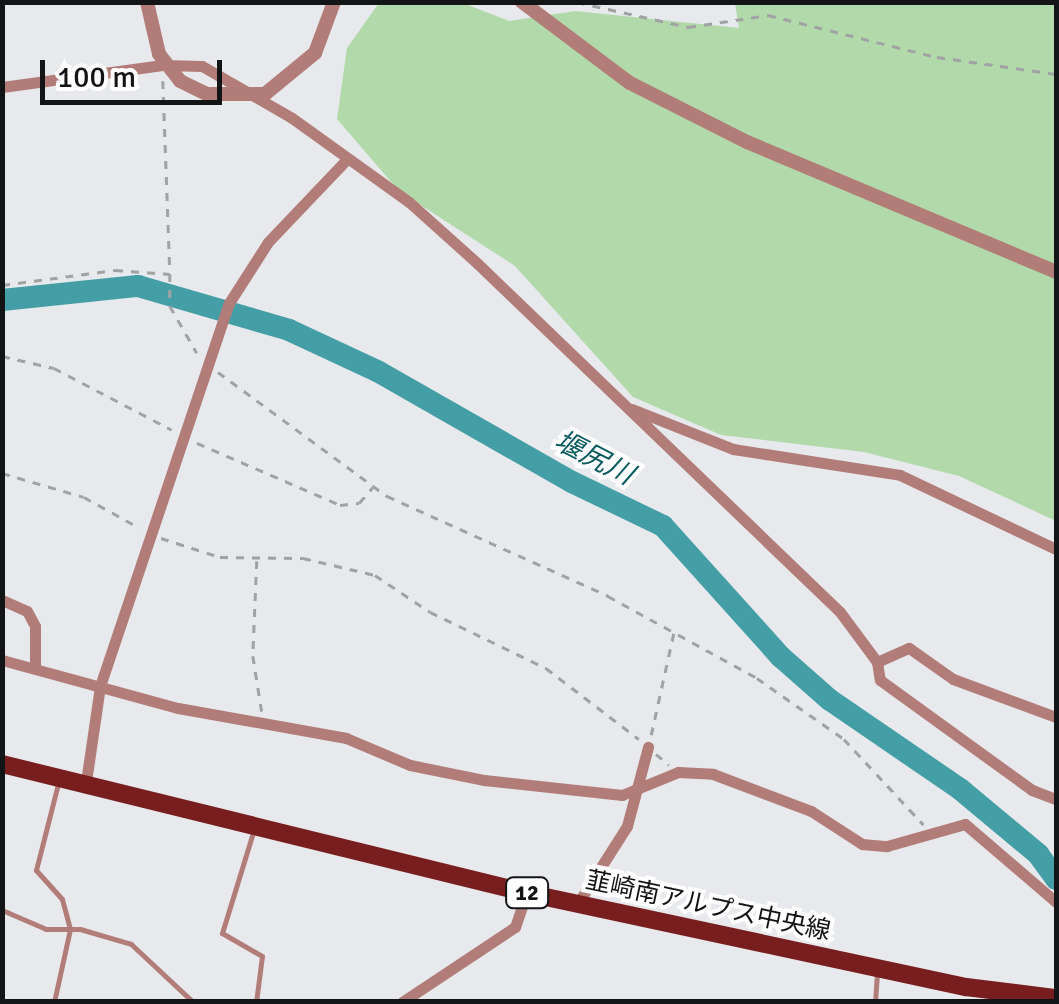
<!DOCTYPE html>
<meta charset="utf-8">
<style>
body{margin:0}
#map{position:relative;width:1059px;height:1004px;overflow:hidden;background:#e7e9ec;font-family:Signika,"Noto Sans JP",sans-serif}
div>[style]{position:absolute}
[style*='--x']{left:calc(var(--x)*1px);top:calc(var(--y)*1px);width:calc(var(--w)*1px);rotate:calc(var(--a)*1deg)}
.green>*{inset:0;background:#b2d9aa}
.river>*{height:22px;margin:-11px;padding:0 11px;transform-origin:11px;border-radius:11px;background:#439ea6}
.path>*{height:2.5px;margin-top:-1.25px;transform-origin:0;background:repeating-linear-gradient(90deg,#a0a2a4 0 8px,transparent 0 16px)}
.service>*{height:5px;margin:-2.5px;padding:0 2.5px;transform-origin:2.5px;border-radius:2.5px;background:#b27d79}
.minor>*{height:11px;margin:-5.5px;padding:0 5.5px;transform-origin:5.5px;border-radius:5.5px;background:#b27d79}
.tertiary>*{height:14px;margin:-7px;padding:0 7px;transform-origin:7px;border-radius:7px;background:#b27d79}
.primary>*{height:18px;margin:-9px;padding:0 9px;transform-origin:9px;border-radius:9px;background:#781e1e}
.tertiary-bridge>*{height:14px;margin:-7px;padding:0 7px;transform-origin:7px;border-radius:7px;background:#b27d79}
span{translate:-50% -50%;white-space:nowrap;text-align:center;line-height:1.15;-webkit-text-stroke:8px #fff;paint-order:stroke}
.shield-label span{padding:2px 8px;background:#fff;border:2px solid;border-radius:8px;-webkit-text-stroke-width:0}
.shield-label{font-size:22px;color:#131415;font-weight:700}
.street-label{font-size:25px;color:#131415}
.water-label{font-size:28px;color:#085a5f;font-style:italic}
.frame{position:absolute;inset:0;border:5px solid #131415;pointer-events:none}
.scale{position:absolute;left:40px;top:60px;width:182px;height:45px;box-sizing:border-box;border:5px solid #131415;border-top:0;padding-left:12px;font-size:30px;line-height:35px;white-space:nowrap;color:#131415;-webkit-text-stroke:8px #fff;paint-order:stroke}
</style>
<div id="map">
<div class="green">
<div style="clip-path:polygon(379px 3px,463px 3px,509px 21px,575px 11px,739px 28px,735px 3px,1056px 3px,1056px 521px,959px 476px,864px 452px,721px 435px,633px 397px,515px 266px,399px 191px,337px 119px,347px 48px)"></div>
</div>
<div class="river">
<div style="--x:2;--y:300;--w:137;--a:-5.9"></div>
<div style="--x:138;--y:286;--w:157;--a:16.2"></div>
<div style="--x:289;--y:330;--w:99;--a:25"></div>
<div style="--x:379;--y:372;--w:222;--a:29.7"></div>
<div style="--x:572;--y:482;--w:101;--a:25.8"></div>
<div style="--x:663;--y:526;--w:176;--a:48"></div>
<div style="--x:781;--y:657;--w:65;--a:41.3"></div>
<div style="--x:830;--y:700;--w:158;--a:34.4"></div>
<div style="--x:960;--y:789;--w:102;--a:39.8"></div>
<div style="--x:1038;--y:854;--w:31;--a:54"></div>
</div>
<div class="path">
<div style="--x:577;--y:2;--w:114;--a:12.7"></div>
<div style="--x:688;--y:27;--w:81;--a:-8.5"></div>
<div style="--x:768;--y:15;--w:174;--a:14"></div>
<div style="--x:937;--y:57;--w:120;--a:8.1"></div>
<div style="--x:163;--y:81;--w:192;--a:87.9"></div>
<div style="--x:2;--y:285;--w:114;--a:-7.6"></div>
<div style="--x:115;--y:270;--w:55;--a:4.2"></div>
<div style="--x:170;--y:274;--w:32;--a:90"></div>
<div style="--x:170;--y:306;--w:54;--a:60.1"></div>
<div style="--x:2;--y:356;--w:53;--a:13"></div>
<div style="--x:54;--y:368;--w:133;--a:27.7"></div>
<div style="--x:218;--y:372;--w:210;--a:36.3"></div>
<div style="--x:387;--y:496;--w:243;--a:24.3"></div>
<div style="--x:608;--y:596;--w:170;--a:28.8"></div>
<div style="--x:757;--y:678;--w:106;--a:35"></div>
<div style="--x:844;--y:739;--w:117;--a:47.1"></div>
<div style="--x:197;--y:443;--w:156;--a:23.4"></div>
<div style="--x:340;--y:505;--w:19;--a:-6"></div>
<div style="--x:359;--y:503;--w:21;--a:-49"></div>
<div style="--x:2;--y:473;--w:85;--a:16.3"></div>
<div style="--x:84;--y:497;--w:64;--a:29"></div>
<div style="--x:161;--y:538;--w:62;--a:17.9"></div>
<div style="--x:220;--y:557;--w:83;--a:0.7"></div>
<div style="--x:303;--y:558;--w:74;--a:13.3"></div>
<div style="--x:375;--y:575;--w:66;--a:33.9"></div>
<div style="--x:430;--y:612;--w:129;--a:25.8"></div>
<div style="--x:546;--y:668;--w:117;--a:37.4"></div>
<div style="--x:257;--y:561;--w:95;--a:92.4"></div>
<div style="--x:253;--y:656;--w:57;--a:80.9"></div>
<div style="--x:651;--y:735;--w:107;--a:-77.5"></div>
<div style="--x:656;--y:754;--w:17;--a:40"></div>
</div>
<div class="service">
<div style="--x:254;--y:829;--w:109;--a:107.1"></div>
<div style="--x:222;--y:933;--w:46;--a:29.9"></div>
<div style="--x:262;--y:956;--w:46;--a:97.4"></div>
<div style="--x:2;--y:910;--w:48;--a:23.4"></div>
<div style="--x:46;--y:929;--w:34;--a:0"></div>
<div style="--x:80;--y:929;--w:53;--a:16.4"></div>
<div style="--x:131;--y:944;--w:85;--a:43.1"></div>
<div style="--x:54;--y:1002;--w:75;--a:-77.6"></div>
<div style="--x:70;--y:929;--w:31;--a:-105"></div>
<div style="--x:62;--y:899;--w:39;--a:-132"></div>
<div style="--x:36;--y:870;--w:89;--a:-75.7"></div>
<div style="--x:875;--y:1002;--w:31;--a:-86"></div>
</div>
<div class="minor">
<div style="--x:2;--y:87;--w:162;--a:-7.8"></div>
<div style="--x:162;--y:65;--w:40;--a:1.4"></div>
<div style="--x:202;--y:66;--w:104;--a:30"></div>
<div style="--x:292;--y:118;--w:144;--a:35.7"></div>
<div style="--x:409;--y:202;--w:93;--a:41.9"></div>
<div style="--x:478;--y:264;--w:502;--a:43.87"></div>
<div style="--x:840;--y:612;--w:62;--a:53.5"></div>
<div style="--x:877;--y:662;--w:18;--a:81"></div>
<div style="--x:880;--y:680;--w:188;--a:35.9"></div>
<div style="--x:1032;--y:790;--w:26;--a:21"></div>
<div style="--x:632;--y:409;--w:109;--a:21.6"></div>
<div style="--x:733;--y:449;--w:169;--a:8.8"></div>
<div style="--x:900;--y:475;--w:173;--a:25.4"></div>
<div style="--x:2;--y:600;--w:27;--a:24"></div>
<div style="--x:27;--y:611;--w:17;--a:62"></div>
<div style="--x:35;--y:626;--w:42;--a:90"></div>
<div style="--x:2;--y:660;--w:182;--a:15.3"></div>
<div style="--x:178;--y:708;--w:171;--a:10.1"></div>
<div style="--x:346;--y:738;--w:69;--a:22.9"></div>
<div style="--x:410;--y:765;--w:76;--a:11.5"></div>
<div style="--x:484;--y:780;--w:139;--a:6.2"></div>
<div style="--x:622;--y:795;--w:61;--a:-22.3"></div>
<div style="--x:678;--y:772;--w:35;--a:3"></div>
<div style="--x:713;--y:774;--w:105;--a:20.7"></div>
<div style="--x:811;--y:811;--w:61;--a:32.9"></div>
<div style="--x:862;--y:844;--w:25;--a:5"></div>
<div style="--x:887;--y:846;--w:81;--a:-15.8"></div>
<div style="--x:965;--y:824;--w:120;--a:40.6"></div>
<div style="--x:877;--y:662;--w:35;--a:-24"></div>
<div style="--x:909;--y:648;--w:54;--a:35.2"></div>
<div style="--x:953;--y:679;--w:110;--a:20.3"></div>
<div style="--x:86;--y:782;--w:97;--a:-81.7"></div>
<div style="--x:100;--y:686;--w:404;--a:-71.4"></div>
<div style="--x:229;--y:303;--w:72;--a:-57.4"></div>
<div style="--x:268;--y:242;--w:115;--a:-46.4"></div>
<div style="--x:578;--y:903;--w:91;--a:-57.5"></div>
<div style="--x:627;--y:826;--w:82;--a:-75.1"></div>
<div style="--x:402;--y:1002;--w:136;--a:-33.6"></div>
<div style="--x:515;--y:927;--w:36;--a:-71"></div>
</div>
<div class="tertiary">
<div style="--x:522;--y:2;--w:135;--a:36.9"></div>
<div style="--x:630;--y:83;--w:131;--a:26.8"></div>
<div style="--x:747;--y:142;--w:335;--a:22.8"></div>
<div style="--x:315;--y:53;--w:54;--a:-69.6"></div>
</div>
<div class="primary">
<div style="--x:2;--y:764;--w:541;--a:13.8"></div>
<div style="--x:527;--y:893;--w:449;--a:12.1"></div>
<div style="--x:966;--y:987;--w:91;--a:7"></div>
</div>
<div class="tertiary-bridge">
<div style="--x:147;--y:2;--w:53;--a:77"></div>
<div style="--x:159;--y:54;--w:34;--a:52"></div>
<div style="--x:180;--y:81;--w:30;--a:26"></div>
<div style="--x:207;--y:94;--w:58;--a:0"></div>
<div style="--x:265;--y:94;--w:65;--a:-39.4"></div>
</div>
<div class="shield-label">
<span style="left:527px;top:893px">12</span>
</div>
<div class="street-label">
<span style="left:708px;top:906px;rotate:12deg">韮崎南アルプス中央線</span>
</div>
<div class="water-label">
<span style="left:594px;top:458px;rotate:27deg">堰尻川</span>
</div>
<div class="frame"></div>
<div class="scale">100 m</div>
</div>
